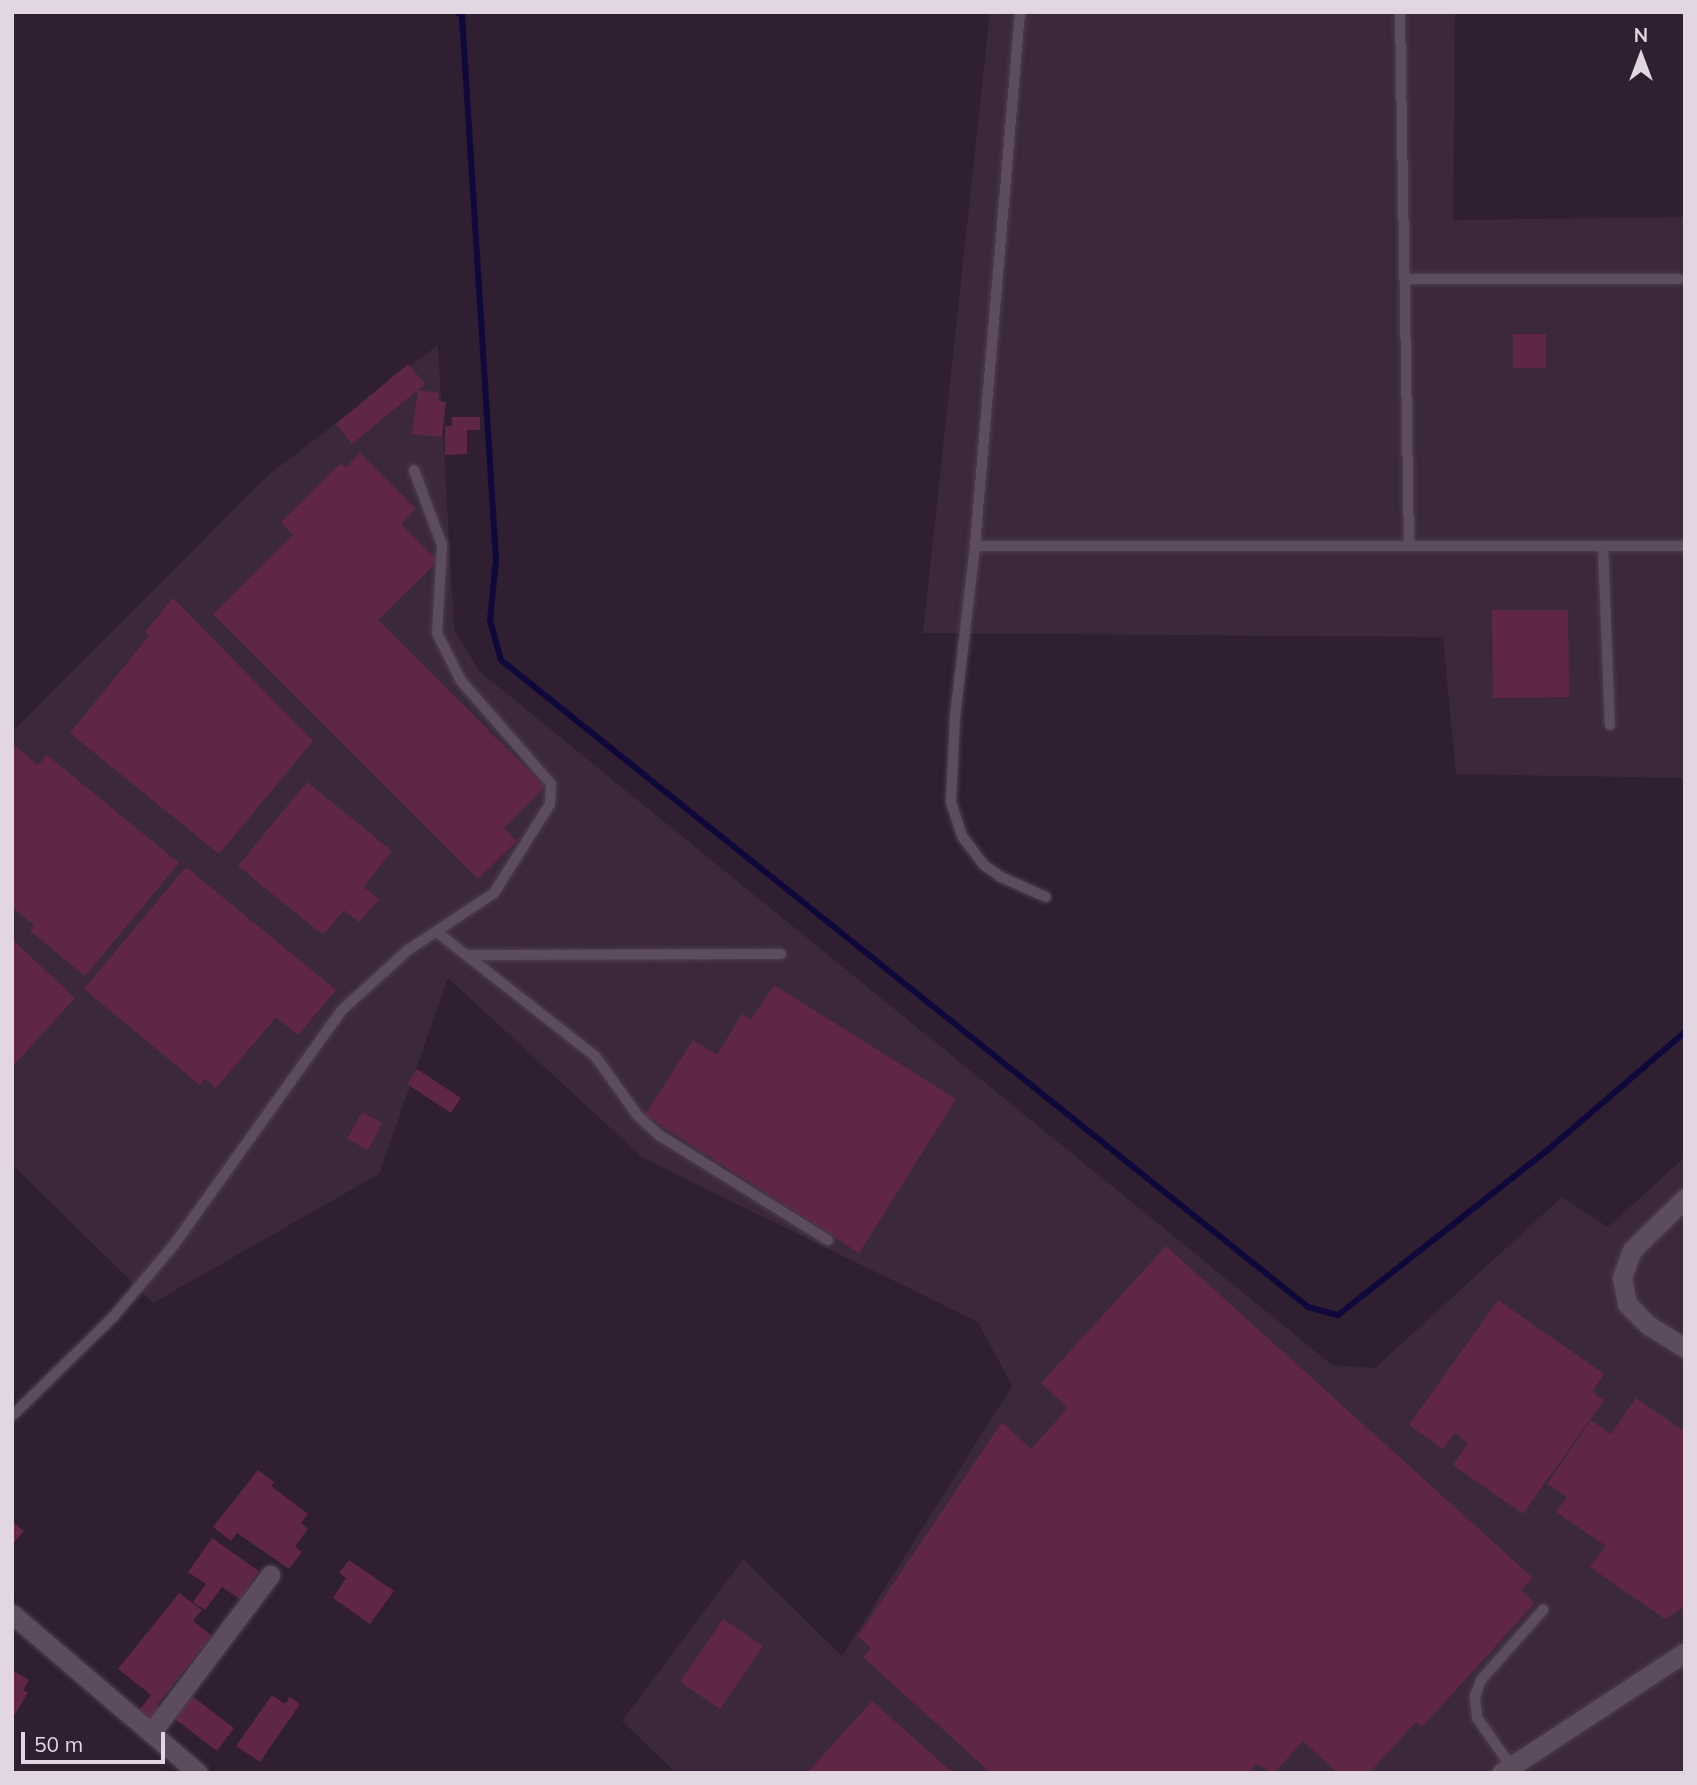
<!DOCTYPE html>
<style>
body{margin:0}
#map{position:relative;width:1697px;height:1785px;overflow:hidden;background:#2f1f30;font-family:Mulish,sans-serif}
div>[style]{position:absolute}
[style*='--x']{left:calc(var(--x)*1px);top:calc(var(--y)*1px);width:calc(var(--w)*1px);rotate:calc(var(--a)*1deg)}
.built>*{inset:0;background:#3c283d}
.stream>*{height:6px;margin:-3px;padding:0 3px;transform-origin:3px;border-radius:3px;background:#0e083b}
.building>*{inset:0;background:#602646}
.roads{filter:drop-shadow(0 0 2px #4c3e4c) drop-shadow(0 0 2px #4c3e4c)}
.lane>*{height:10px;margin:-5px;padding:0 5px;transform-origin:5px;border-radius:5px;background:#5d4b5e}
.street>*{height:19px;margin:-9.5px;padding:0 9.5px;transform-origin:9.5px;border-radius:9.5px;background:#5d4b5e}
span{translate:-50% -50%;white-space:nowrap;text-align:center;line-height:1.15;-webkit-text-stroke:5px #2f1f30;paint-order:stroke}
.frame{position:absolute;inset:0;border:14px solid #e1d6e1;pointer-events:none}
.north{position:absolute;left:1606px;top:21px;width:70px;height:70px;-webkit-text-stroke:5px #2f1f30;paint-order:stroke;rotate:0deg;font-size:19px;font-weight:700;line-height:28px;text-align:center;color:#e1d6e1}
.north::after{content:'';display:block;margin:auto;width:24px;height:32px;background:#e1d6e1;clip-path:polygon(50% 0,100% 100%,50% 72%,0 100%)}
.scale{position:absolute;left:21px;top:1732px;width:144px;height:32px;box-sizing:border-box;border:4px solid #e1d6e1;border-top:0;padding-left:9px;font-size:21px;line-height:24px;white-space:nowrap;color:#e1d6e1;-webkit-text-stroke:5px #2f1f30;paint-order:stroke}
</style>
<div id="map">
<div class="built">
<div style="clip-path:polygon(990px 12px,1455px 12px,1453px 220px,1685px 217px,1685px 778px,1456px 774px,1443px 637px,923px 633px)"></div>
<div style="clip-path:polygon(438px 345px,454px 629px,479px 671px,1332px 1365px,1375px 1368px,1562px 1197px,1608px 1227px,1685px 1157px,1685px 1773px,676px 1773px,622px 1721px,743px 1559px,842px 1656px,1012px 1386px,978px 1322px,643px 1158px,448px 978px,379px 1174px,153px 1303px,12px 1164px,12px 732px,267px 476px)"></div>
</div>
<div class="stream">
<div style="--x:457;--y:12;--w:6;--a:39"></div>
<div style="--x:462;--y:16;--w:545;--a:86.42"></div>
<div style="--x:496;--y:560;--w:60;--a:95.7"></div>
<div style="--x:490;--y:620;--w:41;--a:74.6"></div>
<div style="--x:501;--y:660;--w:1034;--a:38.72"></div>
<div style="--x:1308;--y:1307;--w:31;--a:15"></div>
<div style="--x:1338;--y:1315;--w:270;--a:-38.2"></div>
<div style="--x:1550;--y:1148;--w:178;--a:-40.7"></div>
</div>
<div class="building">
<div style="clip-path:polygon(1513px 334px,1546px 334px,1546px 368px,1513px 368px)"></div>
<div style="clip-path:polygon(408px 364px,425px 384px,352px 444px,336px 424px)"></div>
<div style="clip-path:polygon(418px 390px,439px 393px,438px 401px,446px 402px,442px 437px,412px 434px)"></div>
<div style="clip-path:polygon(452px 417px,480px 417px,480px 430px,467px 430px,467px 454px,445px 455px,445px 426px,452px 426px)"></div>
<div style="clip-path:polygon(360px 453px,416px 509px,401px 524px,438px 561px,378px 620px,545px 787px,504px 828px,517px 841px,478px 879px,213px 614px,293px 535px,281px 522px,341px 463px,345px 468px)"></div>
<div style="clip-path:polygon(173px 598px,313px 741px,219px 854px,70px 733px,149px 636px,145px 632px)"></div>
<div style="clip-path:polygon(1492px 610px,1568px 610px,1569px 697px,1493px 698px)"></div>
<div style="clip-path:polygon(14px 745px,38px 765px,47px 755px,179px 863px,85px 976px,30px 931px,34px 925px,12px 907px)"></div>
<div style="clip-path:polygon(307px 782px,392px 851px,363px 887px,379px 899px,359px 922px,344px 910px,323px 935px,238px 866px)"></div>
<div style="clip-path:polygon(186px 867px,336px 990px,298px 1035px,276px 1017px,216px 1088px,205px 1079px,200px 1085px,84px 989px)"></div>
<div style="clip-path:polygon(12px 939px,75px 998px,12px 1067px)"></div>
<div style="clip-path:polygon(774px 985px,956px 1099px,859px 1253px,645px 1115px,693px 1040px,717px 1055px,742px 1014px,751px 1020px)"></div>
<div style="clip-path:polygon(417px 1069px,461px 1098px,451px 1113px,407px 1084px)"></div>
<div style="clip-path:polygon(362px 1112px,382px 1123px,368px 1150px,347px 1139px)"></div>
<div style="clip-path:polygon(1166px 1246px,1533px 1578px,1521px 1590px,1535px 1603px,1422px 1727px,1416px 1722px,1369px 1773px,1338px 1773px,1303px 1741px,1274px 1773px,1256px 1764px,1248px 1773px,991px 1773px,863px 1657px,871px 1648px,858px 1636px,1002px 1422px,1031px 1449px,1068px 1408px,1041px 1383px)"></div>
<div style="clip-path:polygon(1498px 1300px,1604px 1374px,1592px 1392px,1604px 1400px,1523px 1514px,1453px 1465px,1468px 1443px,1455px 1433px,1443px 1449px,1409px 1425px)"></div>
<div style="clip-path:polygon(1636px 1398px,1685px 1432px,1685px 1606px,1665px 1619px,1590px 1567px,1606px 1546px,1556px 1512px,1567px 1497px,1547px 1484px,1591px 1420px,1611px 1434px)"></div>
<div style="clip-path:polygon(258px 1470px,274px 1482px,271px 1486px,308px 1514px,301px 1523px,308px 1529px,295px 1546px,302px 1552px,289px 1569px,237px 1533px,231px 1541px,213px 1527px)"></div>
<div style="clip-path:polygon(12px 1521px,24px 1531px,12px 1545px)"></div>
<div style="clip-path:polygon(212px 1538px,259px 1571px,240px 1599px,222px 1587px,205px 1610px,193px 1602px,206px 1584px,188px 1572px)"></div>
<div style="clip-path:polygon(349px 1560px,394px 1591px,370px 1624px,333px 1598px,346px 1578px,339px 1573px)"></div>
<div style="clip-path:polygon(179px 1593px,202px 1610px,193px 1621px,212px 1636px,157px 1705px,162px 1709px,149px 1725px,136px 1714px,151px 1695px,118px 1669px)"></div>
<div style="clip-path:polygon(723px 1619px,763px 1646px,720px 1709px,680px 1682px)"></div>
<div style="clip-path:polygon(12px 1670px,29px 1680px,23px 1690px,28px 1693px,12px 1719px)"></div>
<div style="clip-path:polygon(272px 1695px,285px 1704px,290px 1697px,300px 1704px,260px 1762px,236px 1746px)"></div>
<div style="clip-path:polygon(192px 1696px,234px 1728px,217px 1751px,175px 1719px)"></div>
<div style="clip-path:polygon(872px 1701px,953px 1773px,807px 1773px)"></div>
</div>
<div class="roads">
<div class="lane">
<div style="--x:1020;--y:12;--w:536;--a:94.82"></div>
<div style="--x:975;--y:546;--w:434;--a:0"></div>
<div style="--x:1400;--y:12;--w:534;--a:89.03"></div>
<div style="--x:1409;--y:546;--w:276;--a:0"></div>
<div style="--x:1404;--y:279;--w:275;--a:0"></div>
<div style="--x:975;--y:546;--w:171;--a:96.7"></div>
<div style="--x:955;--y:716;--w:86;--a:92.7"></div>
<div style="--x:951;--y:802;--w:36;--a:72"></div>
<div style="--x:962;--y:836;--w:36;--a:53"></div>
<div style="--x:984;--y:865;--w:21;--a:35"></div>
<div style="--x:1001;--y:877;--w:49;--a:24"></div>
<div style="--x:1603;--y:546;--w:179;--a:87.8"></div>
<div style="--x:438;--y:933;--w:199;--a:38.1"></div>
<div style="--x:595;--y:1056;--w:74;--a:54.4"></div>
<div style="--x:638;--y:1116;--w:28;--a:42"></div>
<div style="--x:659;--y:1135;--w:199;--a:31.9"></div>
<div style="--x:470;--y:955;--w:311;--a:-0.2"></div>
<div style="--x:12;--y:1416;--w:143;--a:-44.4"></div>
<div style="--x:114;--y:1316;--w:92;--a:-49.9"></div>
<div style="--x:173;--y:1246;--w:289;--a:-54.4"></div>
<div style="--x:341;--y:1011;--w:91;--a:-42.3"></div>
<div style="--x:408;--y:950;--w:103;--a:-33.5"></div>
<div style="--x:494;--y:893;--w:105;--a:-57.8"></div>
<div style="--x:550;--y:804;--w:20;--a:-87"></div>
<div style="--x:551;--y:784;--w:137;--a:-131.1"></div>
<div style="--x:461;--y:681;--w:54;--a:-116.6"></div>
<div style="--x:437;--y:633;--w:88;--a:-86.7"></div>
<div style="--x:442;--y:545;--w:80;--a:-110.5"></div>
<div style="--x:1511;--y:1766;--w:59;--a:-125.3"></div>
<div style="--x:1477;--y:1718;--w:21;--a:-95"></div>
<div style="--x:1475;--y:1697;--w:18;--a:-71"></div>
<div style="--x:1481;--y:1680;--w:94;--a:-48.5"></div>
</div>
<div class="street">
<div style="--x:1685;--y:1198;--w:74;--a:135.5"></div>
<div style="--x:1632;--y:1250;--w:30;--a:110"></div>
<div style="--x:1622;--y:1278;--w:26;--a:79"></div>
<div style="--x:1627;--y:1304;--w:30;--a:45"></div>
<div style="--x:1648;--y:1325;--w:44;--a:31.9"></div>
<div style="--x:12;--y:1614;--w:245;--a:40.5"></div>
<div style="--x:151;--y:1733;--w:198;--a:-53"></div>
<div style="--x:1501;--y:1773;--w:220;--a:-33.3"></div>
</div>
</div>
<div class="frame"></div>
<div class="north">N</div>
<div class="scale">50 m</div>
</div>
